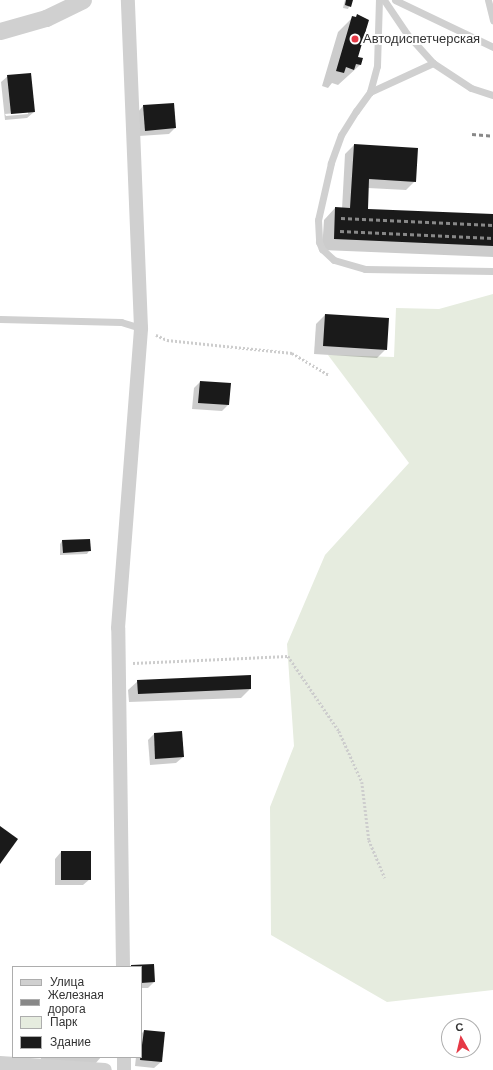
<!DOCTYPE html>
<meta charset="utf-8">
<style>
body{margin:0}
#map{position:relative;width:493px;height:1070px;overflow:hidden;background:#fff;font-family:Helvetica,sans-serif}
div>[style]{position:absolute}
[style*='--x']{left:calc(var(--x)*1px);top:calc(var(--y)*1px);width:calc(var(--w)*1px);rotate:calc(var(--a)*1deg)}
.green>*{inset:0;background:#e6ecdf}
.shadow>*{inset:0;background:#0003}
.building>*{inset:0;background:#1a1a1a}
.path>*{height:2.5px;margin-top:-1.25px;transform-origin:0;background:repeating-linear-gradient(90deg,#cdcdcd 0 2px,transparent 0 4px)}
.service>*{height:7px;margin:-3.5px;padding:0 3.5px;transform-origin:3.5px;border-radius:3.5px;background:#d0d0d0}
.minor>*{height:14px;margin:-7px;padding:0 7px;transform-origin:7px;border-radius:7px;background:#d0d0d0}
.tertiary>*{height:17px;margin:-8.5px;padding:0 8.5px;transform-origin:8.5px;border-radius:8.5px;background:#d0d0d0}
.rail>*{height:3px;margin-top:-1.5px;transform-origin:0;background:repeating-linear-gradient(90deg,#888 0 4px,transparent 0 7px)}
.dots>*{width:11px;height:11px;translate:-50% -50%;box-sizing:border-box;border:2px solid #fff;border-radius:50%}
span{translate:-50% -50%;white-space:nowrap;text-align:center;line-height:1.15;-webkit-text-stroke:4px #fff;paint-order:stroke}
.poi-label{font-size:13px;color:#333}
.left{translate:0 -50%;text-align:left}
.legend{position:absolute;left:12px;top:966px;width:130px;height:92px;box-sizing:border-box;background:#fff;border:1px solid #adadad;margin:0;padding:5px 7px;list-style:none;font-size:12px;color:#333}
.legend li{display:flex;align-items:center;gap:8px;height:20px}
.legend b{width:20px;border:1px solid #adadad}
.north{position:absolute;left:441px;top:1018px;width:40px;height:40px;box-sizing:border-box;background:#fff;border:1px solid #adadad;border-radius:50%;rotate:352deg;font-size:11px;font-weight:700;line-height:16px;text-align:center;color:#333}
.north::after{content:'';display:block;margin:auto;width:14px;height:18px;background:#e63946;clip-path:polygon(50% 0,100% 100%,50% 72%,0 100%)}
</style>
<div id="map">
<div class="green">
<div style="clip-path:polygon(493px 294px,493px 990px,387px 1002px,271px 935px,270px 807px,294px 746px,287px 644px,325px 555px,409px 463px,328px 355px,394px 357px,396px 308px,439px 309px)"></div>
</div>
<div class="shadow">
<div style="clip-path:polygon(345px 0,352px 0,348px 9px,343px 8px)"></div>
<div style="clip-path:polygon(353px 17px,361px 17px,357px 58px,360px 65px,338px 85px,332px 83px,328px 88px,322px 86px,338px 32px)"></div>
<div style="clip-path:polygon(evenodd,8px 76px,34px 112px,27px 118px,5px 120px,1px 82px,8px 76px,28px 112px,28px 114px,6px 116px,5px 114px,28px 112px)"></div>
<div style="clip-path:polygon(143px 106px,175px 128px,169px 134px,139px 136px,137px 113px)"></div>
<div style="clip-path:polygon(354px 145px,415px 181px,406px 190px,368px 188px,365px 210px,493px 215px,493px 257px,322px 250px,324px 220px,335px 208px,342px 209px,345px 154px)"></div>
<div style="clip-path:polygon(325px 315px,386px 349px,377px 358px,314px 354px,316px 324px)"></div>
<div style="clip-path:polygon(200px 382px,228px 405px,222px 411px,192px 409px,194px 388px)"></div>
<div style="clip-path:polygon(62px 541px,89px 551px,87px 554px,60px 555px,60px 544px)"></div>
<div style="clip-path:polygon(138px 681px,250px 689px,241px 698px,129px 702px,128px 690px)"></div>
<div style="clip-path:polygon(181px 732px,183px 757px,176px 763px,150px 765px,148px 740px,154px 734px)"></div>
<div style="clip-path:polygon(61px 852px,90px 879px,83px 885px,55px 885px,55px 859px)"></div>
<div style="clip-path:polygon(153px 965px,154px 982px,148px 988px,141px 988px,141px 967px,130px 967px)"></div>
<div style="clip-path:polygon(144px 1031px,164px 1033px,161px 1062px,154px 1068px,135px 1066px,136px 1057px,141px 1057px,141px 1034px)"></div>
<div style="clip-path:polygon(41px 1057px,101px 1057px,95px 1064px,41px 1062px)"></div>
</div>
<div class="building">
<div style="clip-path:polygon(346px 0,353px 0,351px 7px,345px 5px)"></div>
<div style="clip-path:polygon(357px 14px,369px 20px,358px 57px,363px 58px,361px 65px,356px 64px,354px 70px,346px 67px,344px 73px,336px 71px,352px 16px,356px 17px)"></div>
<div style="clip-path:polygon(31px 73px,35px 112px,11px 114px,7px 75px)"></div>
<div style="clip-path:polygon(174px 103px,176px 128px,145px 131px,143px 105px)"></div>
<div style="clip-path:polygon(354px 144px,418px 148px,416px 182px,369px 179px,368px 209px,493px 214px,493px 246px,334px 239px,335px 207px,350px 208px)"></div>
<div style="clip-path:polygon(325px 314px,389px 318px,387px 350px,323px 346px)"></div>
<div style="clip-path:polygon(200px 381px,231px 383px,229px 405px,198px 403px)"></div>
<div style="clip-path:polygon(90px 539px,91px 551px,63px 553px,62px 540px)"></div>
<div style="clip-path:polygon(251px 675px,251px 689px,138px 694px,137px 680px)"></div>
<div style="clip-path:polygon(182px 731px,184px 757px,155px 759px,154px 733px)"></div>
<div style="clip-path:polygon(0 826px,18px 839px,0 864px)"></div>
<div style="clip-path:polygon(61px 851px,91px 851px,91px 880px,61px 880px)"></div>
<div style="clip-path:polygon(154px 964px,155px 982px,141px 983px,141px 967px,131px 967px,131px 965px)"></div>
<div style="clip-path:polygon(144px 1030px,165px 1032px,162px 1062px,140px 1060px)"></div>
</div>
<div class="path">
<div style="--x:156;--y:335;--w:12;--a:24"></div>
<div style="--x:167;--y:340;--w:126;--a:5.9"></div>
<div style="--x:292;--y:353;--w:43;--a:30.7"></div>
<div style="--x:133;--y:663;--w:155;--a:-2.6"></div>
<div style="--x:288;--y:656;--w:91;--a:55.8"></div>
<div style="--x:339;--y:731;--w:56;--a:65.7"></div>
<div style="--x:362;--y:782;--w:58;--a:83.1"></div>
<div style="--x:369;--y:840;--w:41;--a:67.2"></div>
</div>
<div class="service">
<div style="--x:384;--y:0;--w:41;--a:55.9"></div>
<div style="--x:407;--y:34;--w:39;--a:48"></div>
<div style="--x:433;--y:63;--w:45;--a:33.3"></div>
<div style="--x:471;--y:88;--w:23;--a:18"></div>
<div style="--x:395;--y:0;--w:109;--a:25.6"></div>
<div style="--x:488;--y:0;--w:21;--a:76"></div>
<div style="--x:433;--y:63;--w:69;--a:155.3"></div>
<div style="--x:370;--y:92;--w:24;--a:126"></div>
<div style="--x:356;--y:111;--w:28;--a:122"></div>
<div style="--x:341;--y:135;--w:30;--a:110"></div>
<div style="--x:331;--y:163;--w:58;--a:102.8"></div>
<div style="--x:318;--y:220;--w:22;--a:87"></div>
<div style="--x:319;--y:242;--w:8;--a:67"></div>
<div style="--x:322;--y:249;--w:16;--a:43"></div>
<div style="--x:334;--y:260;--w:32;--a:16"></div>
<div style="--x:365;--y:269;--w:128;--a:0.9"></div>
<div style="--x:370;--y:92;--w:27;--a:-75"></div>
<div style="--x:377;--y:66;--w:66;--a:-88.3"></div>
<div style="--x:0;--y:319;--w:121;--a:1.4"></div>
<div style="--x:121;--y:322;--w:21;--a:17"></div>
</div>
<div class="minor">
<div style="--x:123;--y:967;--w:339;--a:-90.8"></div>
<div style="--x:118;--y:628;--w:301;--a:-85.6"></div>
<div style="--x:141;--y:328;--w:328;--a:-92.3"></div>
<div style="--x:124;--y:1057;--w:13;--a:90"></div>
<div style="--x:0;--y:1063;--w:105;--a:3.8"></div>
</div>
<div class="tertiary">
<div style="--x:0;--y:31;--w:48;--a:-15.8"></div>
<div style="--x:46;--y:18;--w:41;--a:-25.9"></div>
</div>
<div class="rail">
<div style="--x:472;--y:134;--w:21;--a:5"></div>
<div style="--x:341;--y:218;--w:152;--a:2.6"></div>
<div style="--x:340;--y:231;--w:153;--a:2.6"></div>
</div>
<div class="dots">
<div style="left:355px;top:39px;background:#e63946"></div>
</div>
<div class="poi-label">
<span class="left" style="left:363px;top:39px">Автодиспетчерская</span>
</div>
<ul class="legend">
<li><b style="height:5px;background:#d0d0d0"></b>Улица</li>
<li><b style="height:5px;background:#888"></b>Железная дорога</li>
<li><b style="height:11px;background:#e6ecdf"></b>Парк</li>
<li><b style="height:11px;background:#1a1a1a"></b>Здание</li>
</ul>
<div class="north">С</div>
</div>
